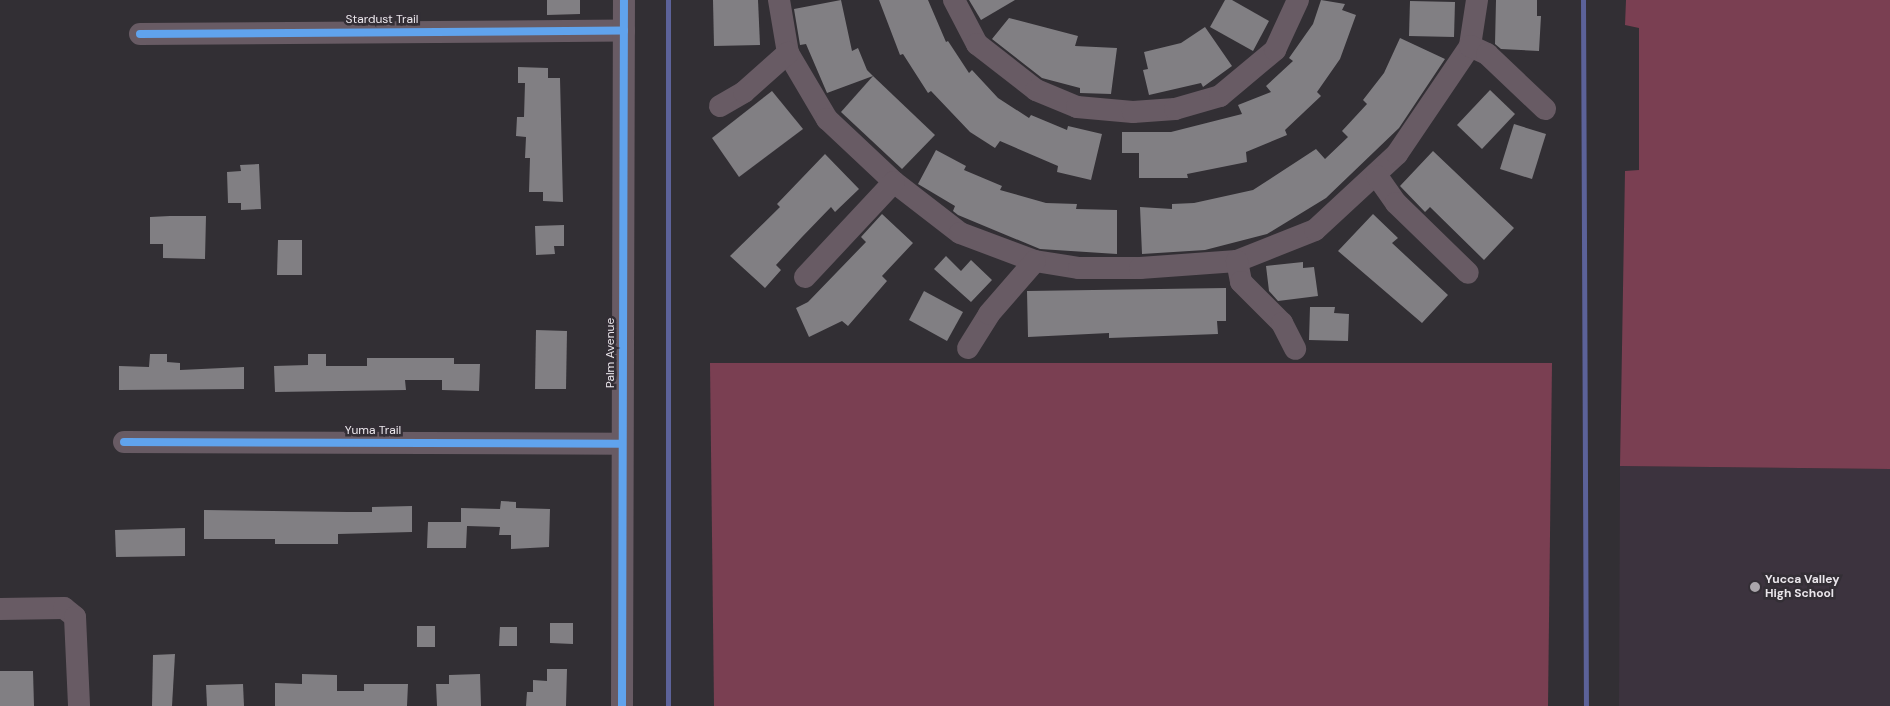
<!DOCTYPE html>
<style>
body{margin:0}
#map{position:relative;width:1890px;height:706px;overflow:hidden;background:#322f34;font-family:"DM Sans",sans-serif}
div>[style]{position:absolute}
[style*='--x']{left:calc(var(--x)*1px);top:calc(var(--y)*1px);width:calc(var(--w)*1px);rotate:calc(var(--a)*1deg)}
.built>*{inset:0;background:#3c333e}
.green>*{inset:0;background:#7a3f52}
.stream>*{height:5px;margin:-2.5px;padding:0 2.5px;transform-origin:2.5px;border-radius:2.5px;background:#5c6299}
.building>*{inset:0;background:#817f83}
.minor>*{height:22px;margin:-11px;padding:0 11px;transform-origin:11px;border-radius:11px;background:#685b64}
.cycleway>*{height:8px;margin:-4px;padding:0 4px;transform-origin:4px;border-radius:4px;background:#60a3ed}
.dots>*{width:14px;height:14px;translate:-50% -50%;box-sizing:border-box;border:2px solid #332e35;border-radius:50%}
span{translate:-50% -50%;white-space:nowrap;text-align:center;line-height:1.15;-webkit-text-stroke:5px #332e35;paint-order:stroke}
.street-label{font-size:12px;color:#eae6eb}
.poi-label{font-size:12px;color:#eae6eb;font-weight:700}
.left{translate:0 -50%;text-align:left}
</style>
<div id="map">
<div class="built">
<div style="clip-path:polygon(1620px 466px,1890px 469px,1890px 706px,1619px 706px)"></div>
</div>
<div class="green">
<div style="clip-path:polygon(1626px 0,1890px 0,1890px 469px,1620px 466px,1625px 171px,1639px 170px,1639px 28px,1625px 25px)"></div>
<div style="clip-path:polygon(710px 363px,1552px 363px,1548px 706px,714px 706px)"></div>
</div>
<div class="stream">
<div style="--x:668;--y:0;--w:706;--a:90"></div>
<div style="--x:1583;--y:0;--w:706;--a:89.76"></div>
</div>
<div class="building">
<div style="clip-path:polygon(547px 0,580px 0,580px 14px,547px 15px)"></div>
<div style="clip-path:polygon(713px 0,758px 0,760px 45px,714px 46px)"></div>
<div style="clip-path:polygon(841px 0,852px 51px,858px 48px,867px 70px,873px 76px,827px 93px,806px 44px,800px 45px,794px 9px)"></div>
<div style="clip-path:polygon(879px 0,928px 0,946px 42px,948px 41px,969px 73px,972px 70px,998px 98px,1029px 118px,1031px 115px,1067px 130px,1068px 126px,1102px 134px,1091px 180px,1057px 172px,1058px 166px,1000px 141px,995px 148px,970px 132px,931px 91px,928px 93px,903px 54px,900px 55px)"></div>
<div style="clip-path:polygon(969px 0,1015px 0,981px 20px)"></div>
<div style="clip-path:polygon(1225px 0,1232px 0,1269px 21px,1253px 51px,1210px 27px)"></div>
<div style="clip-path:polygon(1321px 0,1345px 4px,1342px 10px,1356px 15px,1340px 59px,1317px 92px,1321px 96px,1285px 130px,1287px 135px,1246px 152px,1247px 162px,1187px 174px,1188px 178px,1139px 178px,1139px 153px,1122px 153px,1122px 132px,1171px 132px,1242px 114px,1238px 105px,1271px 92px,1266px 86px,1293px 61px,1289px 58px,1313px 24px)"></div>
<div style="clip-path:polygon(1496px 0,1537px 0,1537px 16px,1541px 16px,1539px 51px,1501px 49px,1495px 44px)"></div>
<div style="clip-path:polygon(1410px 1px,1455px 2px,1454px 37px,1409px 36px)"></div>
<div style="clip-path:polygon(1009px 18px,1078px 36px,1075px 46px,1117px 48px,1111px 94px,1080px 93px,1080px 88px,1042px 78px,992px 39px)"></div>
<div style="clip-path:polygon(1205px 27px,1232px 66px,1203px 87px,1201px 83px,1149px 95px,1143px 70px,1148px 69px,1144px 52px,1181px 43px)"></div>
<div style="clip-path:polygon(1400px 38px,1445px 59px,1399px 128px,1326px 198px,1267px 234px,1205px 250px,1142px 254px,1140px 207px,1172px 209px,1172px 204px,1194px 203px,1253px 190px,1316px 149px,1325px 159px,1348px 137px,1342px 131px,1367px 104px,1363px 100px,1384px 73px)"></div>
<div style="clip-path:polygon(518px 67px,548px 68px,548px 78px,560px 78px,563px 202px,543px 201px,543px 192px,529px 192px,530px 158px,525px 158px,526px 137px,516px 136px,517px 117px,524px 117px,525px 83px,518px 83px)"></div>
<div style="clip-path:polygon(873px 76px,935px 135px,902px 169px,841px 112px)"></div>
<div style="clip-path:polygon(1490px 90px,1515px 114px,1482px 149px,1457px 125px)"></div>
<div style="clip-path:polygon(772px 91px,803px 129px,739px 177px,712px 138px)"></div>
<div style="clip-path:polygon(1514px 124px,1546px 134px,1532px 179px,1500px 169px)"></div>
<div style="clip-path:polygon(936px 150px,966px 166px,964px 170px,1002px 186px,1000px 190px,1046px 203px,1077px 204px,1076px 209px,1117px 210px,1117px 254px,1040px 249px,958px 215px,953px 211px,955px 206px,918px 184px)"></div>
<div style="clip-path:polygon(1433px 151px,1514px 228px,1484px 260px,1430px 207px,1425px 212px,1400px 186px)"></div>
<div style="clip-path:polygon(825px 154px,859px 189px,835px 212px,831px 207px,802px 237px,776px 265px,781px 270px,765px 288px,730px 256px,780px 207px,777px 204px)"></div>
<div style="clip-path:polygon(259px 164px,261px 209px,241px 210px,241px 203px,228px 203px,227px 172px,241px 171px,240px 165px)"></div>
<div style="clip-path:polygon(882px 214px,913px 243px,882px 276px,887px 281px,848px 326px,842px 321px,809px 337px,796px 308px,808px 302px,866px 242px,861px 237px)"></div>
<div style="clip-path:polygon(1373px 214px,1398px 238px,1392px 243px,1448px 295px,1422px 323px,1338px 251px)"></div>
<div style="clip-path:polygon(170px 216px,206px 216px,205px 259px,163px 258px,163px 244px,150px 244px,150px 217px)"></div>
<div style="clip-path:polygon(564px 225px,564px 246px,554px 246px,555px 254px,536px 255px,535px 226px)"></div>
<div style="clip-path:polygon(278px 240px,302px 240px,302px 275px,277px 275px)"></div>
<div style="clip-path:polygon(946px 256px,961px 271px,971px 260px,992px 280px,971px 302px,934px 269px)"></div>
<div style="clip-path:polygon(1303px 262px,1303px 268px,1314px 267px,1318px 296px,1278px 301px,1269px 291px,1266px 266px)"></div>
<div style="clip-path:polygon(1226px 288px,1226px 321px,1217px 321px,1218px 334px,1109px 338px,1109px 333px,1028px 337px,1027px 291px)"></div>
<div style="clip-path:polygon(924px 291px,963px 312px,947px 341px,909px 320px)"></div>
<div style="clip-path:polygon(1310px 307px,1335px 307px,1334px 313px,1349px 314px,1348px 341px,1309px 340px)"></div>
<div style="clip-path:polygon(536px 330px,567px 331px,566px 389px,535px 389px)"></div>
<div style="clip-path:polygon(150px 354px,167px 354px,167px 362px,180px 363px,180px 370px,244px 367px,244px 389px,119px 390px,119px 366px,149px 367px)"></div>
<div style="clip-path:polygon(308px 354px,326px 354px,326px 366px,367px 366px,367px 358px,454px 358px,454px 364px,480px 364px,479px 391px,442px 390px,442px 380px,405px 380px,406px 390px,275px 392px,274px 366px,308px 365px)"></div>
<div style="clip-path:polygon(501px 501px,516px 502px,516px 508px,550px 509px,549px 547px,511px 549px,511px 535px,499px 535px,500px 527px,467px 526px,466px 548px,427px 548px,428px 522px,461px 522px,461px 508px,500px 509px)"></div>
<div style="clip-path:polygon(412px 506px,412px 532px,338px 534px,338px 544px,275px 544px,275px 539px,204px 539px,204px 510px,348px 512px,372px 512px,372px 507px)"></div>
<div style="clip-path:polygon(185px 528px,185px 556px,116px 557px,115px 530px)"></div>
<div style="clip-path:polygon(550px 623px,573px 623px,573px 644px,550px 643px)"></div>
<div style="clip-path:polygon(417px 626px,435px 626px,435px 647px,417px 647px)"></div>
<div style="clip-path:polygon(500px 627px,517px 627px,517px 646px,499px 646px)"></div>
<div style="clip-path:polygon(175px 654px,172px 706px,152px 706px,153px 655px)"></div>
<div style="clip-path:polygon(547px 669px,567px 669px,566px 706px,526px 706px,527px 692px,533px 692px,533px 680px,547px 681px)"></div>
<div style="clip-path:polygon(0 671px,33px 671px,34px 706px,0 706px)"></div>
<div style="clip-path:polygon(302px 674px,337px 675px,337px 691px,364px 691px,364px 684px,408px 684px,407px 706px,275px 706px,275px 683px,302px 684px)"></div>
<div style="clip-path:polygon(480px 674px,481px 706px,437px 706px,436px 684px,449px 684px,449px 675px)"></div>
<div style="clip-path:polygon(243px 684px,244px 706px,207px 706px,206px 685px)"></div>
</div>
<div class="minor">
<div style="--x:779;--y:0;--w:54;--a:80.4"></div>
<div style="--x:788;--y:53;--w:77;--a:59.4"></div>
<div style="--x:827;--y:119;--w:92;--a:43.2"></div>
<div style="--x:894;--y:182;--w:83;--a:37.7"></div>
<div style="--x:960;--y:233;--w:80;--a:20.5"></div>
<div style="--x:1035;--y:261;--w:45;--a:9"></div>
<div style="--x:1079;--y:268;--w:61;--a:0"></div>
<div style="--x:1140;--y:268;--w:97;--a:-4.1"></div>
<div style="--x:1237;--y:261;--w:84;--a:-21.7"></div>
<div style="--x:1315;--y:230;--w:112;--a:-42.8"></div>
<div style="--x:1397;--y:154;--w:130;--a:-55.9"></div>
<div style="--x:954;--y:0;--w:50;--a:62.4"></div>
<div style="--x:977;--y:44;--w:75;--a:37.9"></div>
<div style="--x:1036;--y:90;--w:44;--a:22.5"></div>
<div style="--x:1077;--y:107;--w:56;--a:5.1"></div>
<div style="--x:1133;--y:112;--w:42;--a:-4.1"></div>
<div style="--x:1175;--y:109;--w:47;--a:-16.1"></div>
<div style="--x:1220;--y:96;--w:72;--a:-39.9"></div>
<div style="--x:1275;--y:50;--w:55;--a:-65.3"></div>
<div style="--x:1477;--y:0;--w:47;--a:98.7"></div>
<div style="--x:1470;--y:46;--w:19;--a:25"></div>
<div style="--x:1487;--y:54;--w:80;--a:43.5"></div>
<div style="--x:140;--y:34;--w:484;--a:-0.4"></div>
<div style="--x:720;--y:106;--w:28;--a:-30"></div>
<div style="--x:744;--y:92;--w:59;--a:-41.6"></div>
<div style="--x:1377;--y:176;--w:33;--a:55"></div>
<div style="--x:1396;--y:203;--w:100;--a:44.2"></div>
<div style="--x:1237;--y:261;--w:21;--a:79"></div>
<div style="--x:1241;--y:282;--w:58;--a:45"></div>
<div style="--x:1282;--y:323;--w:29;--a:63"></div>
<div style="--x:805;--y:277;--w:130;--a:-46.9"></div>
<div style="--x:968;--y:348;--w:40;--a:-58"></div>
<div style="--x:989;--y:314;--w:70;--a:-49"></div>
<div style="--x:124;--y:442;--w:498;--a:0.2"></div>
<div style="--x:0;--y:609;--w:64;--a:-0.9"></div>
<div style="--x:64;--y:608;--w:14;--a:39"></div>
<div style="--x:75;--y:617;--w:89;--a:87.4"></div>
<div style="--x:622;--y:706;--w:706;--a:-89.84"></div>
</div>
<div class="cycleway">
<div style="--x:140;--y:34;--w:484;--a:-0.4"></div>
<div style="--x:124;--y:442;--w:498;--a:0.2"></div>
<div style="--x:622;--y:706;--w:706;--a:-89.84"></div>
</div>
<div class="dots">
<div style="left:1755px;top:587px;background:#aaa6ab"></div>
</div>
<div class="street-label">
<span style="left:382px;top:20px">Stardust Trail</span>
<span style="left:611px;top:353px;rotate:-90deg">Palm Avenue</span>
<span style="left:373px;top:431px">Yuma Trail</span>
</div>
<div class="poi-label">
<span class="left" style="left:1765px;top:587px">Yucca Valley<br>High School</span>
</div>
</div>
